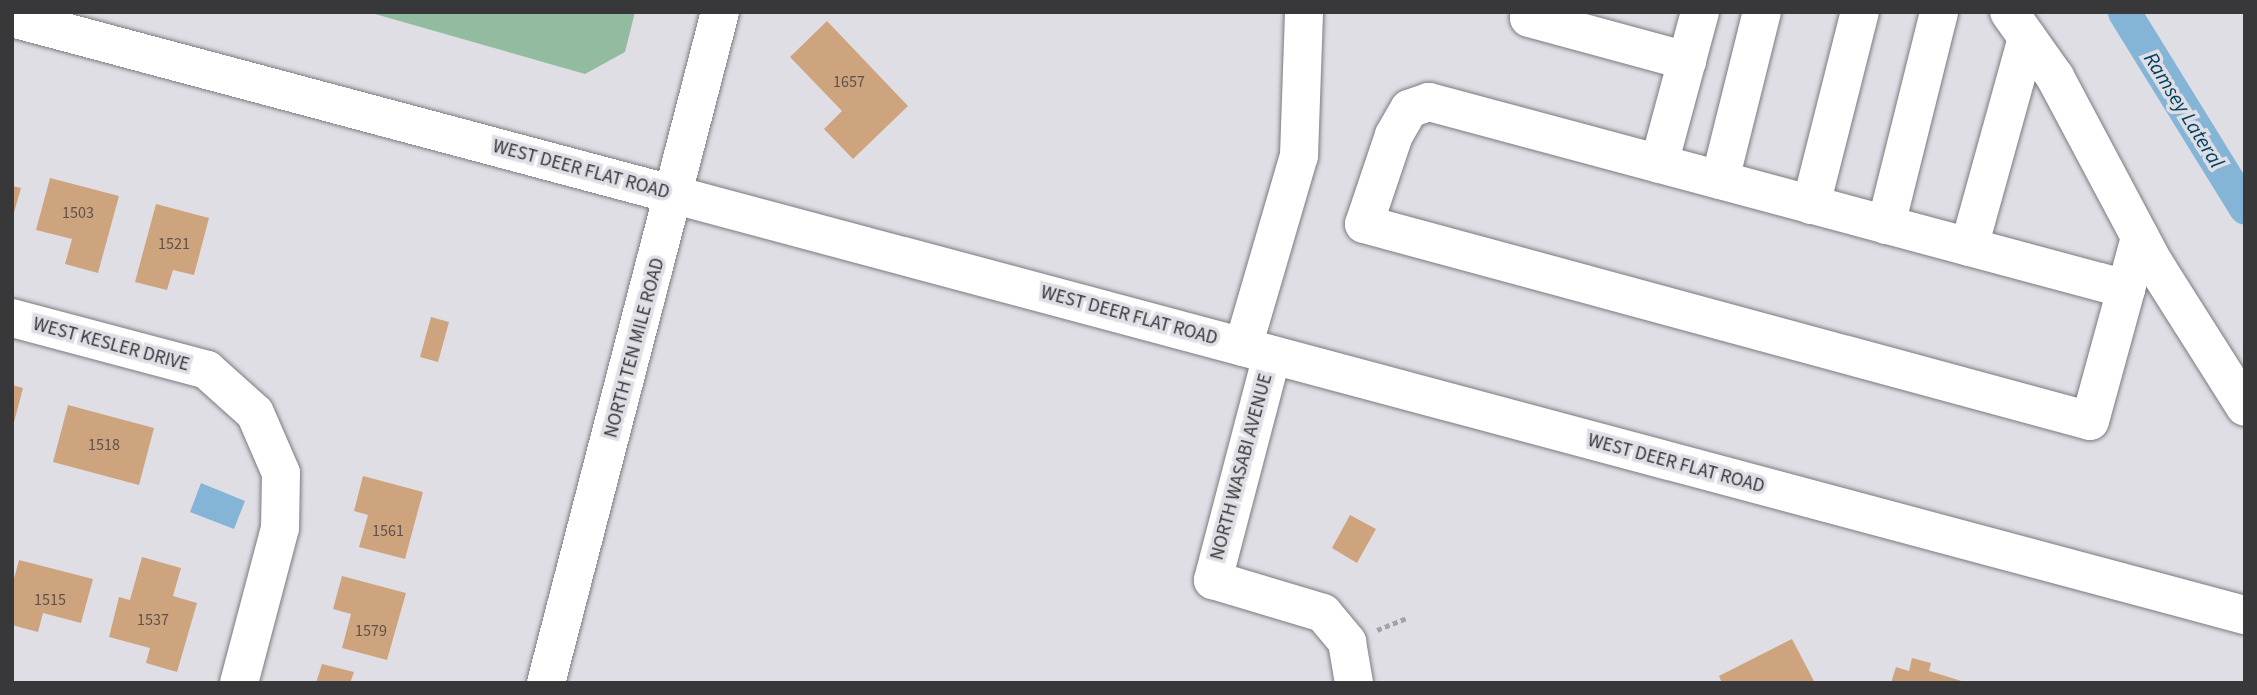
<!DOCTYPE html>
<style>
body{margin:0}
#map{position:relative;width:2257px;height:695px;overflow:hidden;background:#e0dee5;font-family:"Source Sans 3",sans-serif}
div>[style]{position:absolute}
[style*='--x']{left:calc(var(--x)*1px);top:calc(var(--y)*1px);width:calc(var(--w)*1px);rotate:calc(var(--a)*1deg)}
.green>*{inset:0;background:#93bba0}
.water>*{inset:0;background:#84b5d7}
.canal>*{height:33px;margin:-16.5px;padding:0 16.5px;transform-origin:16.5px;border-radius:16.5px;background:#84b5d7}
.building>*{inset:0;background:#cda47d}
.path>*{height:4.5px;margin-top:-2.25px;transform-origin:0;background:repeating-linear-gradient(90deg,#a4a2a8 0 5px,transparent 0 8.5px)}
.roads{filter:drop-shadow(0 0 2px #7c7b80) drop-shadow(0 0 2px #7c7b80)}
.minor>*{height:38px;margin:-19px;padding:0 19px;transform-origin:19px;border-radius:19px;background:#fff}
.major>*{height:38px;margin:-19px;padding:0 19px;transform-origin:19px;border-radius:19px;background:#fff}
span{translate:-50% -50%;white-space:nowrap;text-align:center;line-height:1.15;-webkit-text-stroke:7px #e0dee5;paint-order:stroke}
.number-label{font-size:16px;color:#5d524b}
.number-label span{-webkit-text-stroke-width:0}
.street-label{font-size:19px;color:#38373a}
.water-label{font-size:21px;color:#004162;font-style:italic}
.frame{position:absolute;inset:0;border:14px solid #38373a;pointer-events:none}
</style>
<div id="map">
<div class="green">
<div style="clip-path:polygon(368px 12px,635px 12px,625px 52px,585px 74px)"></div>
</div>
<div class="water">
<div style="clip-path:polygon(201px 483px,245px 501px,234px 529px,190px 512px)"></div>
</div>
<div class="canal">
<div style="--x:2124;--y:12;--w:230;--a:58.3"></div>
</div>
<div class="building">
<div style="clip-path:polygon(827px 21px,908px 106px,853px 159px,824px 129px,842px 111px,790px 57px)"></div>
<div style="clip-path:polygon(50px 178px,119px 196px,98px 273px,65px 264px,72px 239px,36px 230px)"></div>
<div style="clip-path:polygon(12px 186px,21px 188px,13px 216px,12px 216px)"></div>
<div style="clip-path:polygon(156px 204px,209px 218px,194px 275px,173px 270px,167px 290px,135px 282px)"></div>
<div style="clip-path:polygon(431px 317px,449px 322px,438px 362px,420px 357px)"></div>
<div style="clip-path:polygon(12px 385px,23px 388px,13px 426px,12px 426px)"></div>
<div style="clip-path:polygon(68px 405px,154px 428px,139px 485px,53px 462px)"></div>
<div style="clip-path:polygon(363px 476px,423px 492px,405px 559px,359px 547px,368px 515px,354px 511px)"></div>
<div style="clip-path:polygon(1350px 515px,1376px 529px,1357px 563px,1332px 548px)"></div>
<div style="clip-path:polygon(142px 557px,181px 568px,173px 596px,197px 603px,177px 672px,146px 663px,150px 648px,109px 637px,119px 597px,130px 600px)"></div>
<div style="clip-path:polygon(19px 560px,93px 579px,81px 623px,43px 613px,38px 632px,12px 625px,12px 586px)"></div>
<div style="clip-path:polygon(342px 576px,406px 593px,387px 660px,342px 648px,351px 614px,333px 609px)"></div>
<div style="clip-path:polygon(1792px 639px,1815px 683px,1722px 683px,1719px 676px)"></div>
<div style="clip-path:polygon(1912px 658px,1931px 663px,1929px 671px,1968px 683px,1891px 683px,1896px 667px,1909px 671px)"></div>
<div style="clip-path:polygon(322px 664px,354px 672px,350px 683px,316px 683px)"></div>
</div>
<div class="path">
<div style="--x:1377;--y:630;--w:32;--a:-22"></div>
</div>
<div class="roads">
<div class="minor">
<div style="--x:1531;--y:12;--w:6;--a:108"></div>
<div style="--x:1529;--y:18;--w:164;--a:15.2"></div>
<div style="--x:2009;--y:12;--w:80;--a:54.7"></div>
<div style="--x:2055;--y:77;--w:211;--a:62"></div>
<div style="--x:2154;--y:263;--w:170;--a:57.7"></div>
<div style="--x:1659;--y:164;--w:157;--a:-74.9"></div>
<div style="--x:1720;--y:180;--w:173;--a:-76"></div>
<div style="--x:675;--y:195;--w:1625;--a:14.98"></div>
<div style="--x:1811;--y:205;--w:199;--a:-75.8"></div>
<div style="--x:1886;--y:225;--w:219;--a:-76"></div>
<div style="--x:1969;--y:247;--w:217;--a:-74.5"></div>
<div style="--x:2126;--y:289;--w:722;--a:-164.98"></div>
<div style="--x:1429;--y:102;--w:21;--a:161"></div>
<div style="--x:1409;--y:109;--w:30;--a:120"></div>
<div style="--x:1394;--y:135;--w:94;--a:108.6"></div>
<div style="--x:1364;--y:224;--w:752;--a:15.18"></div>
<div style="--x:2090;--y:421;--w:137;--a:-74.7"></div>
<div style="--x:2126;--y:289;--w:54;--a:-74.9"></div>
<div style="--x:12;--y:318;--w:202;--a:14.9"></div>
<div style="--x:207;--y:370;--w:64;--a:41.9"></div>
<div style="--x:255;--y:413;--w:65;--a:66.6"></div>
<div style="--x:281;--y:473;--w:55;--a:91"></div>
<div style="--x:280;--y:528;--w:160;--a:104.8"></div>
<div style="--x:1243;--y:347;--w:199;--a:-73.7"></div>
<div style="--x:1299;--y:156;--w:144;--a:-88"></div>
<div style="--x:1272;--y:355;--w:233;--a:104.7"></div>
<div style="--x:1213;--y:580;--w:115;--a:16.7"></div>
<div style="--x:1323;--y:613;--w:38;--a:50"></div>
<div style="--x:1347;--y:642;--w:42;--a:80.3"></div>
</div>
<div class="major">
<div style="--x:12;--y:18;--w:686;--a:14.95"></div>
<div style="--x:546;--y:683;--w:693;--a:-75.46"></div>
</div>
</div>
<div class="number-label">
<span style="left:849px;top:82px">1657</span>
<span style="left:78px;top:213px">1503</span>
<span style="left:174px;top:244px">1521</span>
<span style="left:104px;top:445px">1518</span>
<span style="left:388px;top:531px">1561</span>
<span style="left:50px;top:600px">1515</span>
<span style="left:153px;top:620px">1537</span>
<span style="left:371px;top:631px">1579</span>
</div>
<div class="street-label">
<span style="left:581px;top:170px;rotate:15deg">WEST DEER FLAT ROAD</span>
<span style="left:1129px;top:316px;rotate:15deg">WEST DEER FLAT ROAD</span>
<span style="left:111px;top:345px;rotate:15deg">WEST KESLER DRIVE</span>
<span style="left:635px;top:348px;rotate:-75deg">NORTH TEN MILE ROAD</span>
<span style="left:1676px;top:464px;rotate:15deg">WEST DEER FLAT ROAD</span>
<span style="left:1242px;top:467px;rotate:-75deg">NORTH WASABI AVENUE</span>
</div>
<div class="water-label">
<span style="left:2184px;top:110px;rotate:58deg">Ramsey Lateral</span>
</div>
<div class="frame"></div>
</div>
